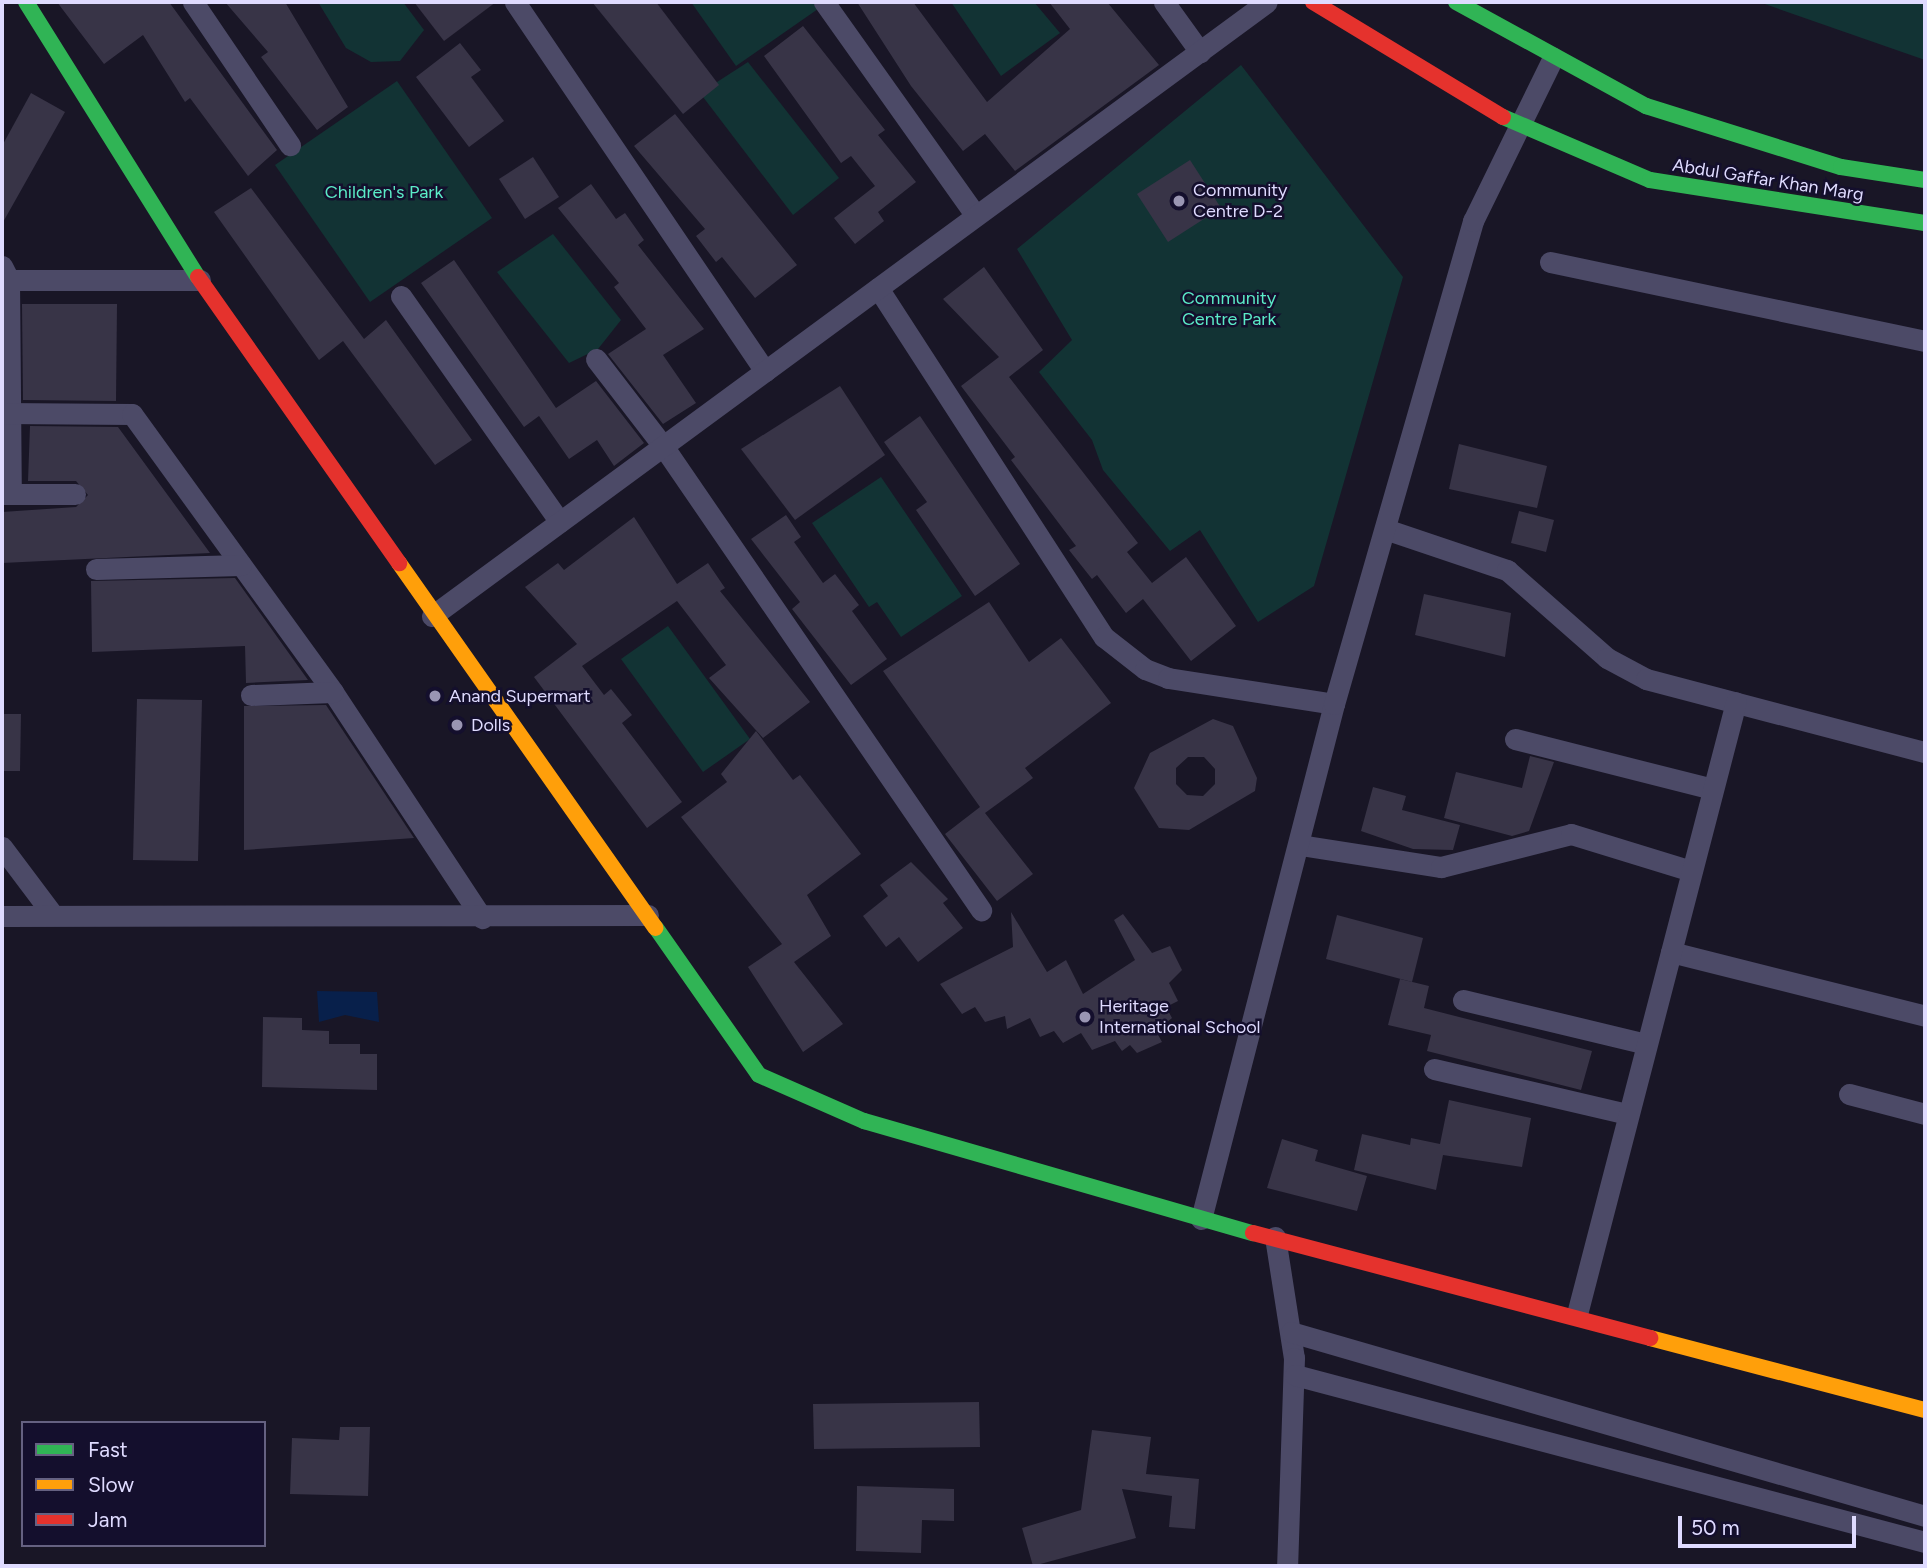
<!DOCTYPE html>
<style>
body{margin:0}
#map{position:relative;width:1927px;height:1568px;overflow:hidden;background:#191626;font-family:Figtree,sans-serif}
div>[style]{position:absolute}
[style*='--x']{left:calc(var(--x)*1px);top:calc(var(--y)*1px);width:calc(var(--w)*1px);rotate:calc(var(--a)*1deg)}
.green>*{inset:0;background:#123334}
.water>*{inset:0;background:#08204b}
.building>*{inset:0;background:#383447}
.street>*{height:21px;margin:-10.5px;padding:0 10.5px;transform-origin:10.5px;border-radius:10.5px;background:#4c4a67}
.fast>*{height:16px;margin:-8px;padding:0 8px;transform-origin:8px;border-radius:8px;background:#30b455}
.slow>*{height:16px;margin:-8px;padding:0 8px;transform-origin:8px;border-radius:8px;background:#ff9f0a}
.jam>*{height:16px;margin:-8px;padding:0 8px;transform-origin:8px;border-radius:8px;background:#e5322d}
.dots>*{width:19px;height:19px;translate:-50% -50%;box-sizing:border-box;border:4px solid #140f2d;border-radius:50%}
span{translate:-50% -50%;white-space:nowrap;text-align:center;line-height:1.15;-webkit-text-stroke:5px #140f2d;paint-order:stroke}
.street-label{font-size:18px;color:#dfdbff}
.poi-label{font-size:18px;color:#dfdbff}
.left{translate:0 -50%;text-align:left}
.park-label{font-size:18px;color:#5bebc7}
.frame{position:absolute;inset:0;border:4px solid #dfdbff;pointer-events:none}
.legend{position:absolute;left:21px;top:1421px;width:245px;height:126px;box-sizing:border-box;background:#140f2d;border:2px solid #656181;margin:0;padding:9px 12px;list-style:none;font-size:21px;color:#dfdbff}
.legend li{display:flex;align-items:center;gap:14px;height:35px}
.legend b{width:35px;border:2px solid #656181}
.scale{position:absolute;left:1678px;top:1516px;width:178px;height:32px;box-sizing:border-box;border:4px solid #dfdbff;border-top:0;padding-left:9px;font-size:21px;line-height:24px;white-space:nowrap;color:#dfdbff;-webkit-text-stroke:5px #140f2d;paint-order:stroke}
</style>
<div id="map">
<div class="green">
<div style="clip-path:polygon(318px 2px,403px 2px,424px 30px,400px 61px,371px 62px,346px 48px)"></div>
<div style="clip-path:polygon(691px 2px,828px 2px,736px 66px)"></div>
<div style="clip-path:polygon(951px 2px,1034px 2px,1060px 33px,1001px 76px)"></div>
<div style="clip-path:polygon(1759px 2px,1925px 2px,1925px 60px)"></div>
<div style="clip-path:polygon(748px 62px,839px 178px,793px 215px,700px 93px)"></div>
<div style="clip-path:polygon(1241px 65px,1403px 277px,1314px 586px,1258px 622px,1200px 530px,1170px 551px,1103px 470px,1092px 440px,1039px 372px,1072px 340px,1017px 249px)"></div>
<div style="clip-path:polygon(397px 81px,492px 218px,370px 302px,275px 165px)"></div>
<div style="clip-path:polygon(553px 234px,621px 320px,598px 349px,569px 363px,497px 272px)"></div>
<div style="clip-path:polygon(881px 477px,962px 596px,901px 637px,877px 602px,869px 607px,812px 523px)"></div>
<div style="clip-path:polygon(668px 626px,750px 739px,703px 772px,621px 659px)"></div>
</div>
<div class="water">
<div style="clip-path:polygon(317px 991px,377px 992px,379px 1022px,345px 1015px,319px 1022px)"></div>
</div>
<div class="building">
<div style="clip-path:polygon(57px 2px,169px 2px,277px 150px,248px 176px,190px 98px,185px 102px,143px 35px,104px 64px)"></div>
<div style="clip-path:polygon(225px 2px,285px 2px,348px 107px,317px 130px,261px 57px,268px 52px)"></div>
<div style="clip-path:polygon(414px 2px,496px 2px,444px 41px)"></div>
<div style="clip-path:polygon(592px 2px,656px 2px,719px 85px,683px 114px)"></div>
<div style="clip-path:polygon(857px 2px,913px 2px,987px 102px,1070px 29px,1049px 2px,1107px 2px,1159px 65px,1015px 171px,985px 134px,963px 151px,911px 86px)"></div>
<div style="clip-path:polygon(803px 26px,885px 130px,878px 135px,916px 182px,878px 212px,884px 221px,855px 244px,834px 218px,875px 186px,851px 156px,841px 163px,764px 56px)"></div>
<div style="clip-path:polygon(460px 43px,481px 70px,471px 77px,504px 121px,469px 147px,416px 77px)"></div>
<div style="clip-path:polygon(31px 93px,65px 112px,2px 224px,2px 146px)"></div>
<div style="clip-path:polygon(675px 114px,797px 265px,755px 298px,722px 257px,716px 262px,696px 236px,705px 229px,634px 146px)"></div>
<div style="clip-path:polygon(533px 157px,559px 197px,525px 219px,499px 179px)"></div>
<div style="clip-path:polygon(1190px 160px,1221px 208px,1168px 242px,1137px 194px)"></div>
<div style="clip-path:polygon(591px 184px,616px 219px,625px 213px,644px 240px,638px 245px,704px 329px,663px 355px,696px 403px,663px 424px,608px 354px,646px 329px,614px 287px,619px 283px,558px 208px)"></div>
<div style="clip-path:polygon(251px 188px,364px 339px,386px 320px,472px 440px,435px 465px,343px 341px,319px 360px,214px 212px)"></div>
<div style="clip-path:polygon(454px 260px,556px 408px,596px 381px,644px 443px,614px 466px,597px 440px,569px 459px,539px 416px,524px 427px,421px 283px)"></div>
<div style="clip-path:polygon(984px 267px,1043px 350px,1009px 377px,1138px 543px,1127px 552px,1152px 583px,1186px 557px,1236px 626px,1191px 661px,1143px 599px,1126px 613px,1097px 575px,1092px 579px,1069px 550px,1076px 546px,1011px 460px,1015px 457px,961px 386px,999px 357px,943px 299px)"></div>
<div style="clip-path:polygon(22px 304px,117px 304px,116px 401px,23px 400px)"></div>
<div style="clip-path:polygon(840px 386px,885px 455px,795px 520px,741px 449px)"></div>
<div style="clip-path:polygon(920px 416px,1020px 564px,975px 596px,916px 510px,927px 502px,884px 442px)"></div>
<div style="clip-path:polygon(30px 426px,118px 427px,210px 553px,2px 563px,2px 512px,76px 507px,88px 495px,76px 481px,28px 481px)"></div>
<div style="clip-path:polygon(1459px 444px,1547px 466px,1537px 508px,1449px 489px)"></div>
<div style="clip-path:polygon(1519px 511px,1554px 520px,1546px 552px,1511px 543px)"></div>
<div style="clip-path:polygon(786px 515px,801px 537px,794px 542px,823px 583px,835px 574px,859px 605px,852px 611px,887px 659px,851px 685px,792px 609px,800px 602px,751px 539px)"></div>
<div style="clip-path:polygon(634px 517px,677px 584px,708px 563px,725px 588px,720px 591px,810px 702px,763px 738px,709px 678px,726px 665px,677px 601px,582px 666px,604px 695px,611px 689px,632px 715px,622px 723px,682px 802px,647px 828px,534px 677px,577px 644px,525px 587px,558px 563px,564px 570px)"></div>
<div style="clip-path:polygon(235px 578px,308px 680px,246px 683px,245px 646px,92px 652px,91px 581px)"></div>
<div style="clip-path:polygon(1424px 594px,1511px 613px,1505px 657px,1415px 635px)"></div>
<div style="clip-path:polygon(989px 602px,1029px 662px,1061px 638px,1111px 703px,1025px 768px,1033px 778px,985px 813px,1033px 874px,997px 901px,945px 834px,980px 807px,883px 671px)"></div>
<div style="clip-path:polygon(137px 699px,202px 700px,198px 861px,133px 860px)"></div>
<div style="clip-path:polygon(326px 705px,414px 838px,244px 850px,244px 706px)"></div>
<div style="clip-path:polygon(2px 714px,21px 714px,20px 771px,2px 771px)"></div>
<div style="clip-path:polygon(evenodd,1213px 719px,1233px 726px,1257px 778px,1255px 791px,1189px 830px,1159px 828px,1134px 788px,1150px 753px,1213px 719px,1188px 757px,1204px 757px,1215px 769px,1215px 784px,1203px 796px,1187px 795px,1176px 784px,1176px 768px,1188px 757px)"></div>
<div style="clip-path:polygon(756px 731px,793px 780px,800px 775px,861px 854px,807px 895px,831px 936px,794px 962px,843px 1024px,803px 1052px,748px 967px,782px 944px,681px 817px,727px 782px,721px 774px)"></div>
<div style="clip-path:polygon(1530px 756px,1554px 762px,1529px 831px,1512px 836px,1444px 818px,1456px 772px,1522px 788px)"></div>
<div style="clip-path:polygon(1373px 787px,1406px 796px,1402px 810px,1460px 825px,1453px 850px,1413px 849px,1361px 831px)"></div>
<div style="clip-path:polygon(911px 862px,948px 899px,943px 903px,963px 928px,918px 962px,899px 937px,886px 947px,863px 916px,888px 896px,880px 885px)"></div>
<div style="clip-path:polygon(1011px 912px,1047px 972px,1066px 960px,1083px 994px,1135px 960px,1114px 920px,1123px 914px,1152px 953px,1170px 946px,1182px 970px,1169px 983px,1178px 1001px,1166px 1007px,1172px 1018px,1156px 1031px,1162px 1042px,1137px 1053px,1130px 1045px,1122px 1051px,1115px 1041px,1092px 1050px,1081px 1033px,1063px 1043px,1054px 1031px,1040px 1037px,1030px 1018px,1007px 1029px,1005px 1016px,985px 1022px,975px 1007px,962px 1014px,940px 984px,1013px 947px)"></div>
<div style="clip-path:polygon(1337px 915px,1423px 938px,1412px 982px,1326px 959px)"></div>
<div style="clip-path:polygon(1400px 979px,1429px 986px,1424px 1008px,1592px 1051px,1581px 1090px,1427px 1051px,1431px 1035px,1388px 1025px)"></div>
<div style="clip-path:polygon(263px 1017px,302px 1018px,302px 1030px,329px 1031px,329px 1044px,360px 1044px,360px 1054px,377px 1054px,377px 1090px,262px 1087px)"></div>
<div style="clip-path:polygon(1449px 1100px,1531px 1118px,1522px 1167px,1443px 1155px,1436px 1190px,1354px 1170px,1362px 1134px,1410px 1145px,1411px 1138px,1440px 1144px)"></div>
<div style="clip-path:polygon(1282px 1139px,1318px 1150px,1315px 1161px,1367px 1176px,1357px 1211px,1267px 1188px)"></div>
<div style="clip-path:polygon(979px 1402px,980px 1447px,814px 1449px,813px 1404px)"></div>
<div style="clip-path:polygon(340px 1427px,370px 1427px,368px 1496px,290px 1494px,292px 1438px,339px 1440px)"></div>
<div style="clip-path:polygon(1092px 1430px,1151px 1437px,1146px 1474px,1199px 1479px,1195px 1529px,1169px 1527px,1172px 1496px,1122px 1489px,1136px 1538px,1033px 1566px,1022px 1528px,1081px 1510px)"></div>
<div style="clip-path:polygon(857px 1486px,954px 1489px,954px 1521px,922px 1520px,921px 1553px,856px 1551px)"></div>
</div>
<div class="street">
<div style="--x:193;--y:2;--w:173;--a:55.9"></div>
<div style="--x:515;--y:2;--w:446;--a:55.9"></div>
<div style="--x:824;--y:2;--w:262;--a:54.6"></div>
<div style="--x:1164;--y:2;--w:62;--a:54.2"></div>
<div style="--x:1550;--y:262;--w:383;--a:11.9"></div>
<div style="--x:2;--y:266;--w:16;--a:63"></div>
<div style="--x:9;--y:280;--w:214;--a:89.5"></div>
<div style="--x:2;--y:280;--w:198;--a:0"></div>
<div style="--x:878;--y:288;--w:416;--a:57.1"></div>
<div style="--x:1104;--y:637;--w:52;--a:38"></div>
<div style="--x:1145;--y:669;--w:25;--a:21"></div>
<div style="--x:1168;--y:678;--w:168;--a:8.9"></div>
<div style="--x:401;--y:296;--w:276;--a:54.9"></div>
<div style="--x:596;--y:359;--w:110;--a:52.4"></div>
<div style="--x:663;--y:446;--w:563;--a:55.58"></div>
<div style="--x:2;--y:413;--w:130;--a:0.4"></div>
<div style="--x:132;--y:414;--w:343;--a:54.1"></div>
<div style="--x:333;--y:692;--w:271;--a:56.6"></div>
<div style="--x:2;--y:494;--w:73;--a:0"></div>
<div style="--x:1388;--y:530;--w:126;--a:18.6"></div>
<div style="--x:1507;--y:570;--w:133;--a:41.3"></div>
<div style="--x:1607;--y:658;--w:44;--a:28.3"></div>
<div style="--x:1646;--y:679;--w:288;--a:14.7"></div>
<div style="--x:96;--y:569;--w:145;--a:-1.6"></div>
<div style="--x:432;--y:616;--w:1036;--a:-36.33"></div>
<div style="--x:251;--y:695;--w:82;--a:-2.1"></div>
<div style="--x:1515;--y:739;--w:203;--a:14.2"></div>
<div style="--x:1300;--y:845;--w:143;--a:8.9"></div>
<div style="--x:1441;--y:867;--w:134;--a:-14.2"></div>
<div style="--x:1571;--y:834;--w:126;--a:17.1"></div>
<div style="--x:2;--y:847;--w:85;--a:53.1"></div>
<div style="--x:2;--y:916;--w:646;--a:-0.09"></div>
<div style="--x:1671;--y:952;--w:262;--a:14.1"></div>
<div style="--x:1463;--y:1000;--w:188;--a:13.5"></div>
<div style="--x:1434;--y:1069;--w:199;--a:13.1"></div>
<div style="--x:1849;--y:1094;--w:79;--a:14.7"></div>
<div style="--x:1201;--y:1219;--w:532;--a:-75.52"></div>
<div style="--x:1334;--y:704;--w:503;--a:-73.94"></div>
<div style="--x:1473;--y:221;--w:182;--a:-63.9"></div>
<div style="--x:1275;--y:1237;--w:122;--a:81.1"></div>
<div style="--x:1294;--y:1358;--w:208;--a:91.9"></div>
<div style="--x:1577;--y:1314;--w:632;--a:-75.44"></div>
<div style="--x:1291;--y:1332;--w:660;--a:16.18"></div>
<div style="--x:1295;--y:1375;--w:652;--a:14.85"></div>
</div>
<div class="fast">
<div style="--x:26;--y:2;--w:324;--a:58"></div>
<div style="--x:1456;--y:2;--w:217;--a:28.7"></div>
<div style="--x:1646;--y:106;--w:204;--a:17.4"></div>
<div style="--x:1841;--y:167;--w:85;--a:8.8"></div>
<div style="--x:1503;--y:117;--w:160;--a:23.2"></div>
<div style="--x:1650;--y:180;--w:278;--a:8.9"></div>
<div style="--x:656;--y:928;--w:179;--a:55"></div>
<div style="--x:759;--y:1075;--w:115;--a:23.7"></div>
<div style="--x:864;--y:1121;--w:405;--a:16.1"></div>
</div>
<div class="slow">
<div style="--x:399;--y:563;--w:446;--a:54.9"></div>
<div style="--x:1650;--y:1338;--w:284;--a:14.7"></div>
</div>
<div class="jam">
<div style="--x:1313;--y:2;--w:222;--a:31.2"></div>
<div style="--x:198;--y:277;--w:350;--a:54.9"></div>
<div style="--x:1253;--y:1233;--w:411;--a:14.8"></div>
</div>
<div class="dots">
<div style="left:1179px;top:201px;background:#9a96b3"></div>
<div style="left:435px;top:696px;background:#9a96b3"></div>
<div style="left:457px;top:725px;background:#9a96b3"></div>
<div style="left:1085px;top:1017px;background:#9a96b3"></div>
</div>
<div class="street-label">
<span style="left:1768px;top:180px;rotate:9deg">Abdul Gaffar Khan Marg</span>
</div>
<div class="poi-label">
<span class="left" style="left:1193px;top:201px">Community<br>Centre D-2</span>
<span class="left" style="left:449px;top:696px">Anand Supermart</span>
<span class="left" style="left:471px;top:725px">Dolls</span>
<span class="left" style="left:1099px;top:1017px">Heritage<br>International School</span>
</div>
<div class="park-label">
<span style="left:384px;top:192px">Children's Park</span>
<span style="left:1229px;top:309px">Community<br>Centre Park</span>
</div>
<div class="frame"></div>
<ul class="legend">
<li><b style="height:9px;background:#30b455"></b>Fast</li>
<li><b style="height:9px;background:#ff9f0a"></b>Slow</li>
<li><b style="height:9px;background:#e5322d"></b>Jam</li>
</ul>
<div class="scale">50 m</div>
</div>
